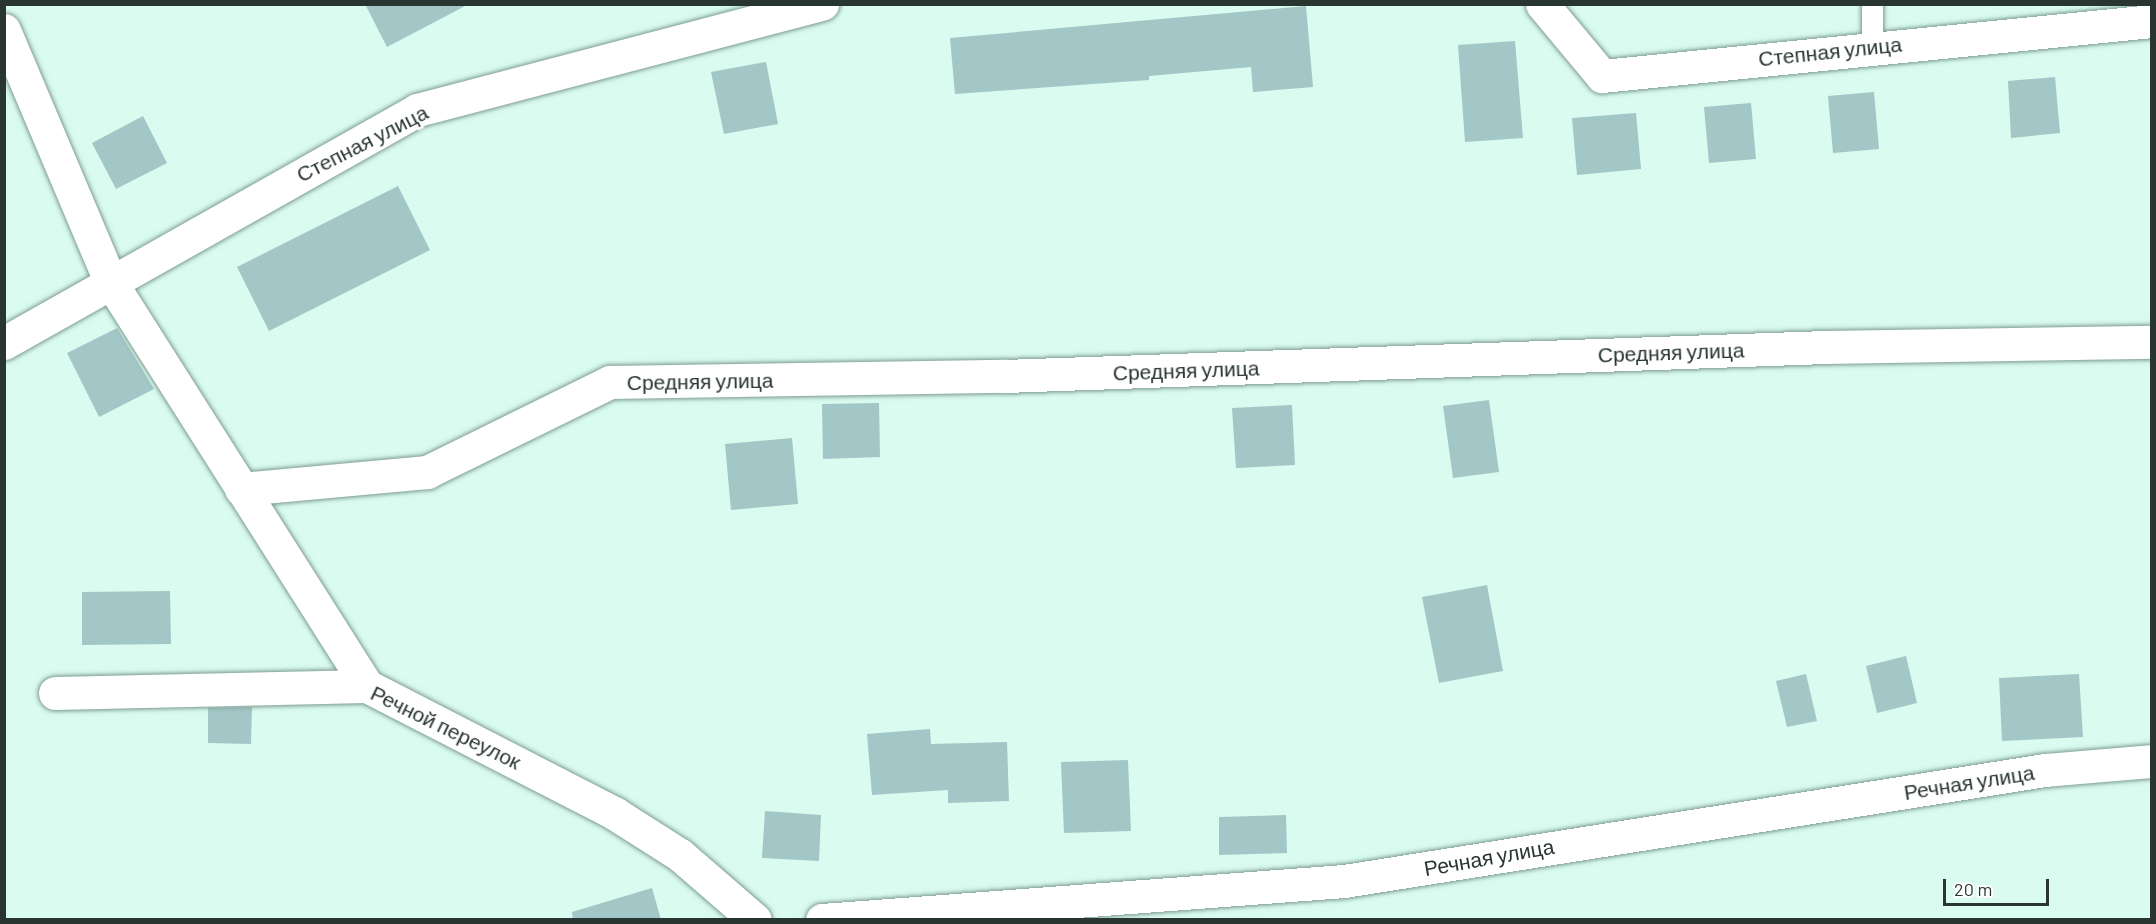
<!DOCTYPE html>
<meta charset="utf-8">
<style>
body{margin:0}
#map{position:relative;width:2156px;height:924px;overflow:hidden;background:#dafbef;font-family:Barlow,sans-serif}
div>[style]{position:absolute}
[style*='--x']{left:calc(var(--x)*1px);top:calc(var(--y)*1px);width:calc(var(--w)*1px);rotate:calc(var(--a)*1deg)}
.building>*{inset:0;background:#a3c6c7}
.roads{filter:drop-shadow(0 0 2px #7e9d92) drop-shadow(0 0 2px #7e9d92)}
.lane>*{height:21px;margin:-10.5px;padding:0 10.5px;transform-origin:10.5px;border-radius:10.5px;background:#fff}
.street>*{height:33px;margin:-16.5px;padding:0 16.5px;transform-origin:16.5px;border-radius:16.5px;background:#fff}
span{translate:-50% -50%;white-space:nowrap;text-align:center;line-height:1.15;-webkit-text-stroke:5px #fff;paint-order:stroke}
.street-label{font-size:21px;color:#283531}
.frame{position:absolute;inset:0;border:6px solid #283531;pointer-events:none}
.scale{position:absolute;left:1943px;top:879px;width:106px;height:27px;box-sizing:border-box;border:3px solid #283531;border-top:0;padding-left:8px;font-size:18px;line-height:21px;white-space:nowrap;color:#283531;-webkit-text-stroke:4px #fff;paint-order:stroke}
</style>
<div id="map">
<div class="building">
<div style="clip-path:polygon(365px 4px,469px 4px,387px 47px)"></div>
<div style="clip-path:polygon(1306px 6px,1313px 87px,1253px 92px,1251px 67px,1149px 76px,1149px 80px,955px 94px,950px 38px)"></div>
<div style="clip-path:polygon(1515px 41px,1523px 138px,1465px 142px,1458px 45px)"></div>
<div style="clip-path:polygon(766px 62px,778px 124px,724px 134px,711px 72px)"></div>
<div style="clip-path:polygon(2055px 77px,2060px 133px,2011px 138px,2008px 81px)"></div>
<div style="clip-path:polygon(1874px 92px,1879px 149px,1833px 153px,1828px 96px)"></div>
<div style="clip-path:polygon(1751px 103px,1756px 159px,1709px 163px,1704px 107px)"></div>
<div style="clip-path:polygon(1636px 113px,1641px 169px,1577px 175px,1572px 118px)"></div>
<div style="clip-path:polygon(143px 116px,167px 163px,116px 189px,92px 143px)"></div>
<div style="clip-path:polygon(398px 186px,430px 250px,269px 331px,237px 267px)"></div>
<div style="clip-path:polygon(117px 328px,154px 389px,99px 417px,67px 353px)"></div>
<div style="clip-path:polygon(1489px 400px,1499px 472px,1453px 478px,1443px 406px)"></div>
<div style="clip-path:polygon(879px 403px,880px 457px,823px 459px,822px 404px)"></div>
<div style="clip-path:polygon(1292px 405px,1295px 465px,1236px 468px,1232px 408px)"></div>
<div style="clip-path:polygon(792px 438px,798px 504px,731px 510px,725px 444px)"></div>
<div style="clip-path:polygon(1487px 585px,1503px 671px,1439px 683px,1422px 597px)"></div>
<div style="clip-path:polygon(170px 591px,171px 644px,82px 645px,82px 592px)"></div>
<div style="clip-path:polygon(1906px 656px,1917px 703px,1877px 713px,1866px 666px)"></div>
<div style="clip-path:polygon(1806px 674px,1817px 721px,1787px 727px,1776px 681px)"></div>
<div style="clip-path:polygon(2079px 674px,2083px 737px,2002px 741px,1999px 678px)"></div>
<div style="clip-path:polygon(252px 707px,251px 744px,208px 743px,208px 708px)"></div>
<div style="clip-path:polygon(930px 729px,931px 744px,1007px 742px,1009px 801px,948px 803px,948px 790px,872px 795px,867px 734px)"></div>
<div style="clip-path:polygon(1128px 760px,1131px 831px,1064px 833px,1061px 762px)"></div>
<div style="clip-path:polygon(765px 811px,821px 815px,819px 861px,762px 858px)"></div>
<div style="clip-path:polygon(1286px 815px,1287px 853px,1219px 855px,1219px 817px)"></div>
<div style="clip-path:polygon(652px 888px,661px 920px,573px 920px,572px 912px)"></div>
</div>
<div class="roads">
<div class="lane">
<div style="--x:1872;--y:4;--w:41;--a:90"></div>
</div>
<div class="street">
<div style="--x:1542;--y:4;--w:94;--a:50.2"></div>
<div style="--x:1602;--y:76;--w:553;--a:-5.71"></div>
<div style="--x:4;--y:30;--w:272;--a:67.1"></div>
<div style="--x:110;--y:281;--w:480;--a:57.6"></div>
<div style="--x:4;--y:343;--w:474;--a:-29.4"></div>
<div style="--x:417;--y:110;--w:419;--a:-14.7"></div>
<div style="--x:241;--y:489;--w:187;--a:-5.2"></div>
<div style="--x:427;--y:472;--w:204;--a:-26.2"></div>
<div style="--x:610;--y:382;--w:394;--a:-0.9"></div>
<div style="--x:1004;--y:376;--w:822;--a:-2.02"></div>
<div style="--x:1825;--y:347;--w:327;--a:-0.9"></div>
<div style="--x:55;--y:693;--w:312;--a:-1.3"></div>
<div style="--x:367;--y:686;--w:278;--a:27.2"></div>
<div style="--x:614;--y:813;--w:78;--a:32.5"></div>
<div style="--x:680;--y:855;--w:99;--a:40.9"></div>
<div style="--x:822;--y:920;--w:523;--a:-4.27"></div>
<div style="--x:1344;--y:881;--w:710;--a:-9"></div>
<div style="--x:2045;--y:770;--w:107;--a:-4.8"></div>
</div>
</div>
<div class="street-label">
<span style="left:1830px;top:51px;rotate:-6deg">Степная улица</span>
<span style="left:362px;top:143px;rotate:-27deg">Степная улица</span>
<span style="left:1671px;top:352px;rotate:-2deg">Средняя улица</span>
<span style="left:1186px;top:370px;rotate:-2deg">Средняя улица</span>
<span style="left:700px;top:381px;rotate:-1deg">Средняя улица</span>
<span style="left:446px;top:727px;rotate:26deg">Речной переулок</span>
<span style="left:1969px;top:782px;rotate:-9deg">Речная улица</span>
<span style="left:1489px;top:857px;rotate:-10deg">Речная улица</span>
</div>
<div class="frame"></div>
<div class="scale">20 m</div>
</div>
